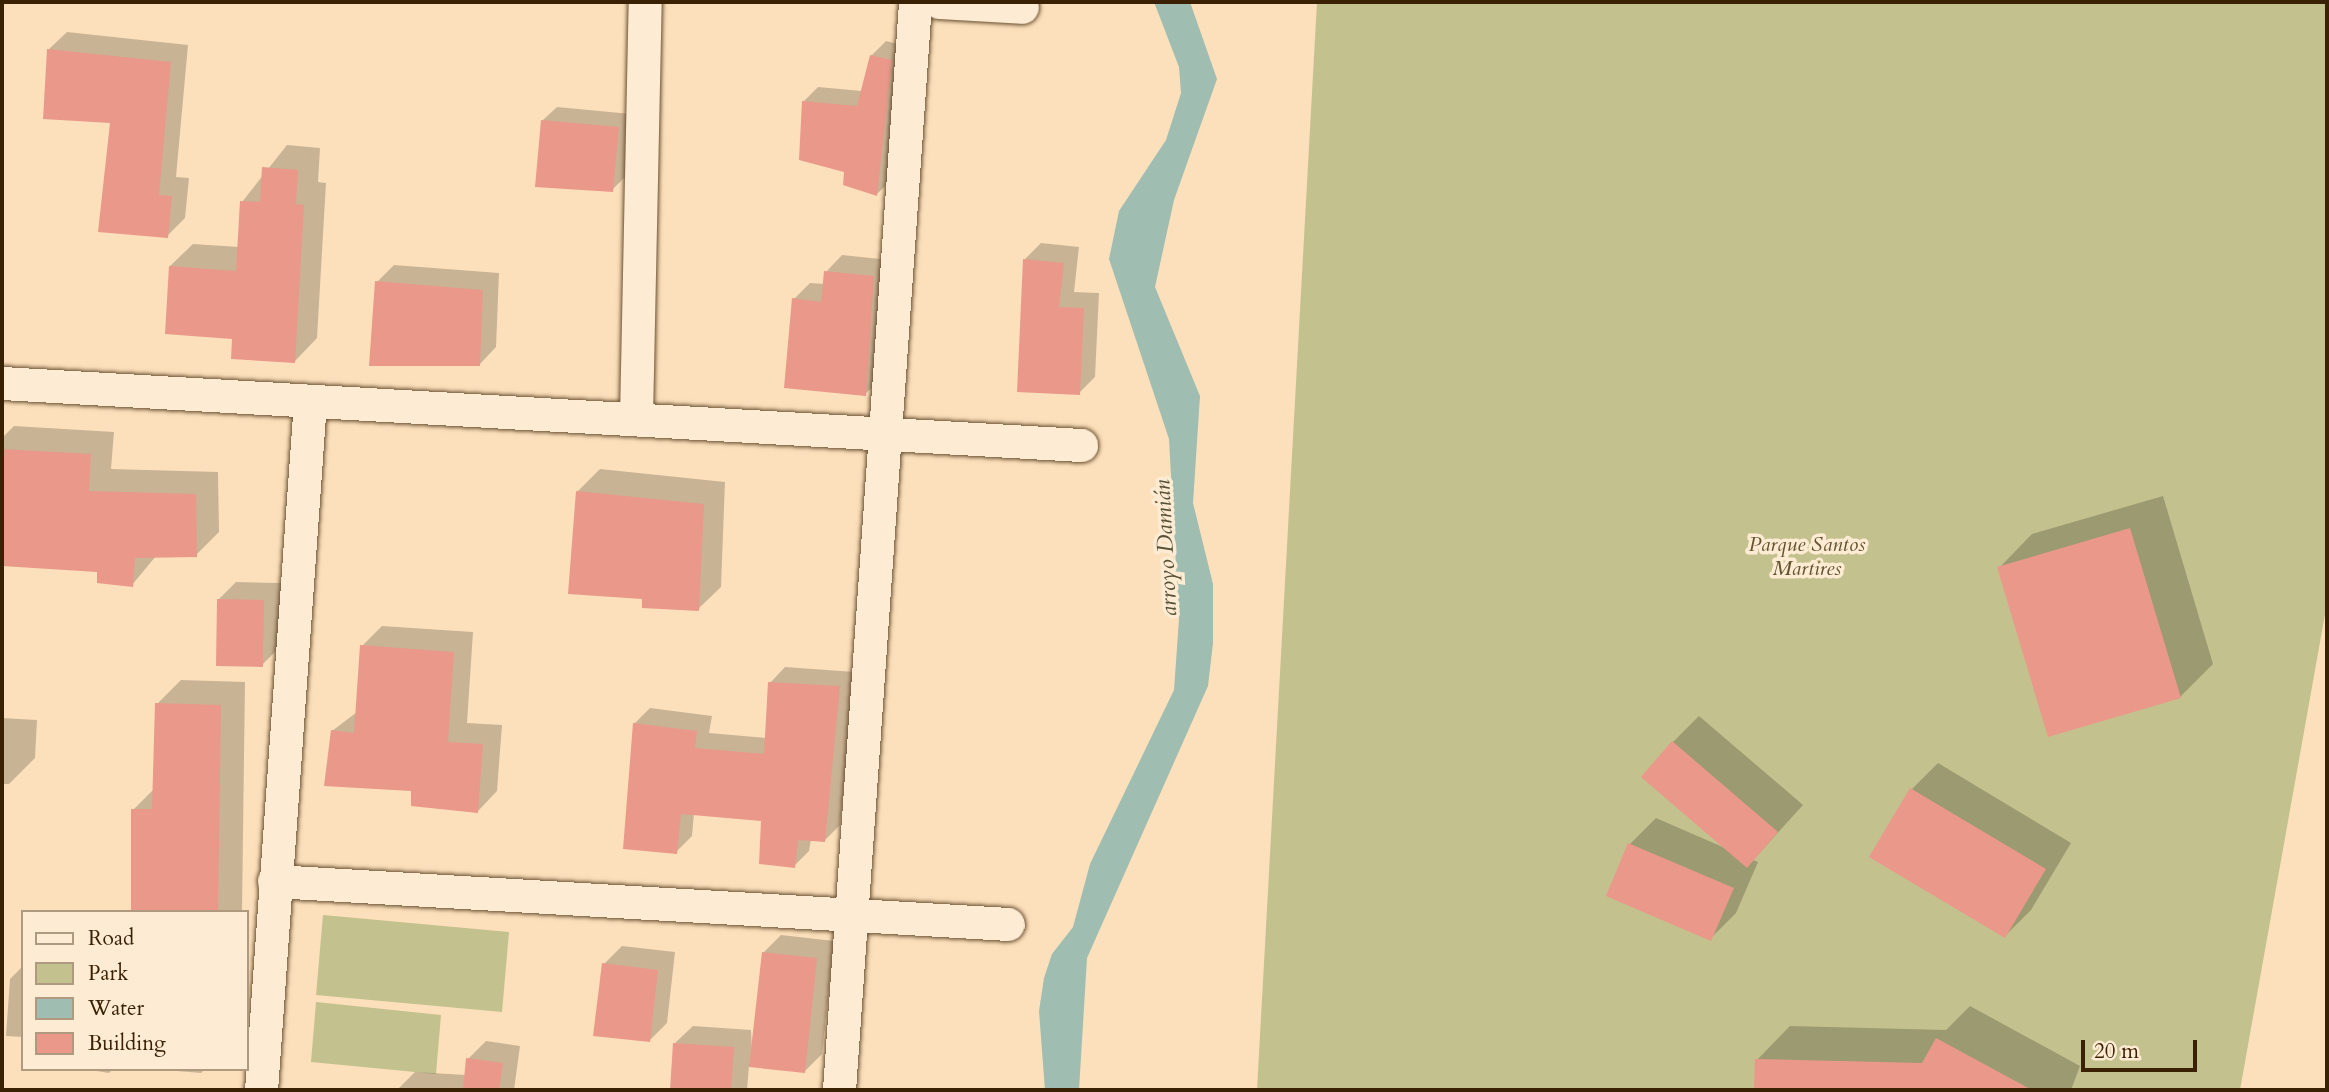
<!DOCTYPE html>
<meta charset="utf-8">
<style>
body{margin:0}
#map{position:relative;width:2329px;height:1092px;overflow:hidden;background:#fce0bb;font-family:Cardo,serif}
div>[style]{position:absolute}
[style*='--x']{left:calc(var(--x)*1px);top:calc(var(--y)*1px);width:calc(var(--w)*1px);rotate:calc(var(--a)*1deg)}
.green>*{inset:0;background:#c3c18d}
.water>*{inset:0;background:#9fbdb0}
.shadow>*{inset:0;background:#0003}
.building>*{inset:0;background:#ea9889}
.roads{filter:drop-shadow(0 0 2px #6b5132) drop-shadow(0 0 2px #6b5132)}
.minor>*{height:33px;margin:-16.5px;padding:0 16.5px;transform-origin:16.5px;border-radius:16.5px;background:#fdebd3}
span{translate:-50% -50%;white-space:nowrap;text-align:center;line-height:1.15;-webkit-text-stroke:7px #fdebd3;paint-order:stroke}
.park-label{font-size:21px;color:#64512d;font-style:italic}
.water-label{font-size:23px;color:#595038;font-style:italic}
.frame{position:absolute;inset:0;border:4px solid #3b2104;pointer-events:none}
.legend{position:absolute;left:21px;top:910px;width:228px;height:161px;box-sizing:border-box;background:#fdebd3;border:2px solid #af9a80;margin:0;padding:9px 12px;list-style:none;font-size:21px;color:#3b2104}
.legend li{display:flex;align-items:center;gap:14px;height:35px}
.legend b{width:35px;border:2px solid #af9a80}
.scale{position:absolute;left:2081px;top:1040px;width:116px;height:32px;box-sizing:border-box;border:4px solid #3b2104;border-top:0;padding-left:9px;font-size:21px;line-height:24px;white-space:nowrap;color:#3b2104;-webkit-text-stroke:5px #fdebd3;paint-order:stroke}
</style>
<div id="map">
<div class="green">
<div style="clip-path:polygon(1317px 2px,2327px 2px,2327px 603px,2240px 1090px,1257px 1090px)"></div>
<div style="clip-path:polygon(323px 915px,509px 932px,502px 1012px,316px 995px)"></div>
<div style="clip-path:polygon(316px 1002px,441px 1015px,436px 1074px,311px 1062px)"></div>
</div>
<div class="water">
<div style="clip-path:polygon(1154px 2px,1190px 2px,1217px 79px,1174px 200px,1155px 287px,1200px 396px,1193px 503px,1213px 584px,1213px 643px,1208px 686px,1087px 958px,1079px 1090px,1045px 1090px,1039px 1011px,1044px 978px,1052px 954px,1073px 927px,1090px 864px,1174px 690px,1179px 619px,1169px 439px,1109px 259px,1119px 211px,1166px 140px,1181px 93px,1179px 67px)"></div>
</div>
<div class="shadow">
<div style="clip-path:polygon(67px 32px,188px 45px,176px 177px,189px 178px,185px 218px,167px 236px,112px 122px,49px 49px)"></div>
<div style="clip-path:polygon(886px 41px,905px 46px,891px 180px,877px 194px,846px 171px,803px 102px,818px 87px,862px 91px,871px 56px)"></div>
<div style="clip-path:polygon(557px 107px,631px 114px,626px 176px,612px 190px,543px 120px)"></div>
<div style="clip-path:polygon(287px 145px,320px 148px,318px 182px,326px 183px,317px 338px,295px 361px,234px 337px,170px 266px,193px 244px,239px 247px,242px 202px)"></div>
<div style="clip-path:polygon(1041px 243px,1079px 247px,1074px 292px,1099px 293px,1095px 377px,1079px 393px,1025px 259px)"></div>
<div style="clip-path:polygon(842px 255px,890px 260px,882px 378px,865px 394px,794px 299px,810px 283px,825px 284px,826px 272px)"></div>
<div style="clip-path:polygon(394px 265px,499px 273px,496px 347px,479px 365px,377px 282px)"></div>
<div style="clip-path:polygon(14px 426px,114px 432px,111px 469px,218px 472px,219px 532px,196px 555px,156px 556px,132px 585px,99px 571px,2px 564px,2px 438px)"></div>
<div style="clip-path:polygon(600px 469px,725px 482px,721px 587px,698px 609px,644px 598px,578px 491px)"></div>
<div style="clip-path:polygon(2163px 496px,2213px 664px,2180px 697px,1999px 568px,2032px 534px)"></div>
<div style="clip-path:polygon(236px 582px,281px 583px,280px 647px,262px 665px,218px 600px)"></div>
<div style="clip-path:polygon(382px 626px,473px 632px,467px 723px,502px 725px,497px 791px,478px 811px,413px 789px,332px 731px,357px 712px,362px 646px)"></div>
<div style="clip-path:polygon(785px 667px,855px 672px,840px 825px,825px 840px,811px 839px,809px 851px,794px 866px,763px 819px,694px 813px,692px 836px,676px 852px,634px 724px,650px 708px,712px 716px,709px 733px,766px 738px,770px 683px)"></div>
<div style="clip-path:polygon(181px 680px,245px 682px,242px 912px,135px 912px,133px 810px,154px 789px,157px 704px)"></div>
<div style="clip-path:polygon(1699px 716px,1803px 805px,1753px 860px,1758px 862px,1736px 913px,1710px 939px,1630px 844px,1656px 818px,1725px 848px,1673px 742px)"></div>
<div style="clip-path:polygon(2px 718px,37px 720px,35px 758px,9px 784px,2px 784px)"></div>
<div style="clip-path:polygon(1938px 763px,2071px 843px,2031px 910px,2005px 936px,1912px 789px)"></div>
<div style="clip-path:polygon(781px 935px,834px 941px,822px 1054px,804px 1072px,749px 1066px,747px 1090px,672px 1090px,675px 1043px,693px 1026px,751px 1030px,752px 1055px,763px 953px)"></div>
<div style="clip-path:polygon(622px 946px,675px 952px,667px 1023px,649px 1041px,604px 964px)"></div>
<div style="clip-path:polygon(23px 966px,23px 1037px,6px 1036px,10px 979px)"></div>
<div style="clip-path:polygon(1970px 1006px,2080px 1066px,2071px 1090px,1756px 1090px,1757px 1060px,1790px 1026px,1946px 1030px)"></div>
<div style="clip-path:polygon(486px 1041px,520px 1046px,514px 1090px,397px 1090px,415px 1072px,466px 1075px,468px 1059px)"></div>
<div style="clip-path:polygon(84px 1069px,113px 1069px,109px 1073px)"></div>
<div style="clip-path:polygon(153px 1069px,205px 1069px,201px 1073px)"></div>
</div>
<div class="building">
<div style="clip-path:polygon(47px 49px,171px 62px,159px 195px,172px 196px,168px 238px,98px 232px,110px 123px,43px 119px)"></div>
<div style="clip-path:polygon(870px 55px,892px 60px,877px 196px,843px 185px,844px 172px,799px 160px,802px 101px,857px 106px)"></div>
<div style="clip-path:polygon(541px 120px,619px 127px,613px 192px,535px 187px)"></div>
<div style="clip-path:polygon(262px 167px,298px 170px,296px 204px,304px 205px,295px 363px,231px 359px,232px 339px,165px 334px,169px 266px,236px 271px,240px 201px,260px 202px)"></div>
<div style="clip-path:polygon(1023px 259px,1064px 263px,1059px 307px,1084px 308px,1080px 395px,1017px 392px)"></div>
<div style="clip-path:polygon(824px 271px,874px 276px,866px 396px,784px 388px,792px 298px,821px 302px)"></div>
<div style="clip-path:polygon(375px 281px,483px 290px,480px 366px,369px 366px)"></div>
<div style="clip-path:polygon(2px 449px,91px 454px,89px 491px,196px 494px,197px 557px,135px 558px,133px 587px,97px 583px,97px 572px,2px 566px)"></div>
<div style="clip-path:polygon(576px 491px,704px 504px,699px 611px,642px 608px,642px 599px,568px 594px)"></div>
<div style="clip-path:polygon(2130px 528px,2181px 698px,2048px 737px,1997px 567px)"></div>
<div style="clip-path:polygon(217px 599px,264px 600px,263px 667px,216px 666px)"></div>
<div style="clip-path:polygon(360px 645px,454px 652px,448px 742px,483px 744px,478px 813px,411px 806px,411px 791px,324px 786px,331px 730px,354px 733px)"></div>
<div style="clip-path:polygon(768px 682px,840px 686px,825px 842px,798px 840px,795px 868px,759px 864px,761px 821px,681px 814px,677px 854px,623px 849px,633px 723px,697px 731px,695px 748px,764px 754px)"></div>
<div style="clip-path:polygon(155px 703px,221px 705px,218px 912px,131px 912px,131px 809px,152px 809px)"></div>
<div style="clip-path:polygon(1672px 741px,1778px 832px,1747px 868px,1641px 777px)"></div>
<div style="clip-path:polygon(1910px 788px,2046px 869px,2005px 938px,1869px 857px)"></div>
<div style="clip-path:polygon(1628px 843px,1734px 888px,1711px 941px,1606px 896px)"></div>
<div style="clip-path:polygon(762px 952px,817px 958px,805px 1073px,749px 1067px)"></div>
<div style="clip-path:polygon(602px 963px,658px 970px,650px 1042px,593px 1036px)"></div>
<div style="clip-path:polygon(1936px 1038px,2032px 1090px,1754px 1090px,1755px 1059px,1922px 1063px)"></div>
<div style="clip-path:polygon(673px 1043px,734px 1047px,731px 1090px,670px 1090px)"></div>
<div style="clip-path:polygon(466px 1058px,503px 1063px,499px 1090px,463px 1090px)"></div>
</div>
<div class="roads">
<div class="minor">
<div style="--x:939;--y:2;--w:83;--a:3.4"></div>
<div style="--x:2;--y:383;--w:1081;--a:3.29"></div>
<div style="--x:636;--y:417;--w:415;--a:-88.8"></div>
<div style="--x:274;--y:881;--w:735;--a:3.35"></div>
<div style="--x:261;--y:1090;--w:691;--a:-85.93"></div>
<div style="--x:839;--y:1090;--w:1091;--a:-86"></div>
</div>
</div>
<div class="park-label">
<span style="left:1807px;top:557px">Parque Santos<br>Martires</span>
</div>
<div class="water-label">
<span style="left:1166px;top:548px;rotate:-93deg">arroyo Damián</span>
</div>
<div class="frame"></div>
<ul class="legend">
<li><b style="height:9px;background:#fdebd3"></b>Road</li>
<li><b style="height:19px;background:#c3c18d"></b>Park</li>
<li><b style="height:19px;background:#9fbdb0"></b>Water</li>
<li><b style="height:19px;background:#ea9889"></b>Building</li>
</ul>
<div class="scale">20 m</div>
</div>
